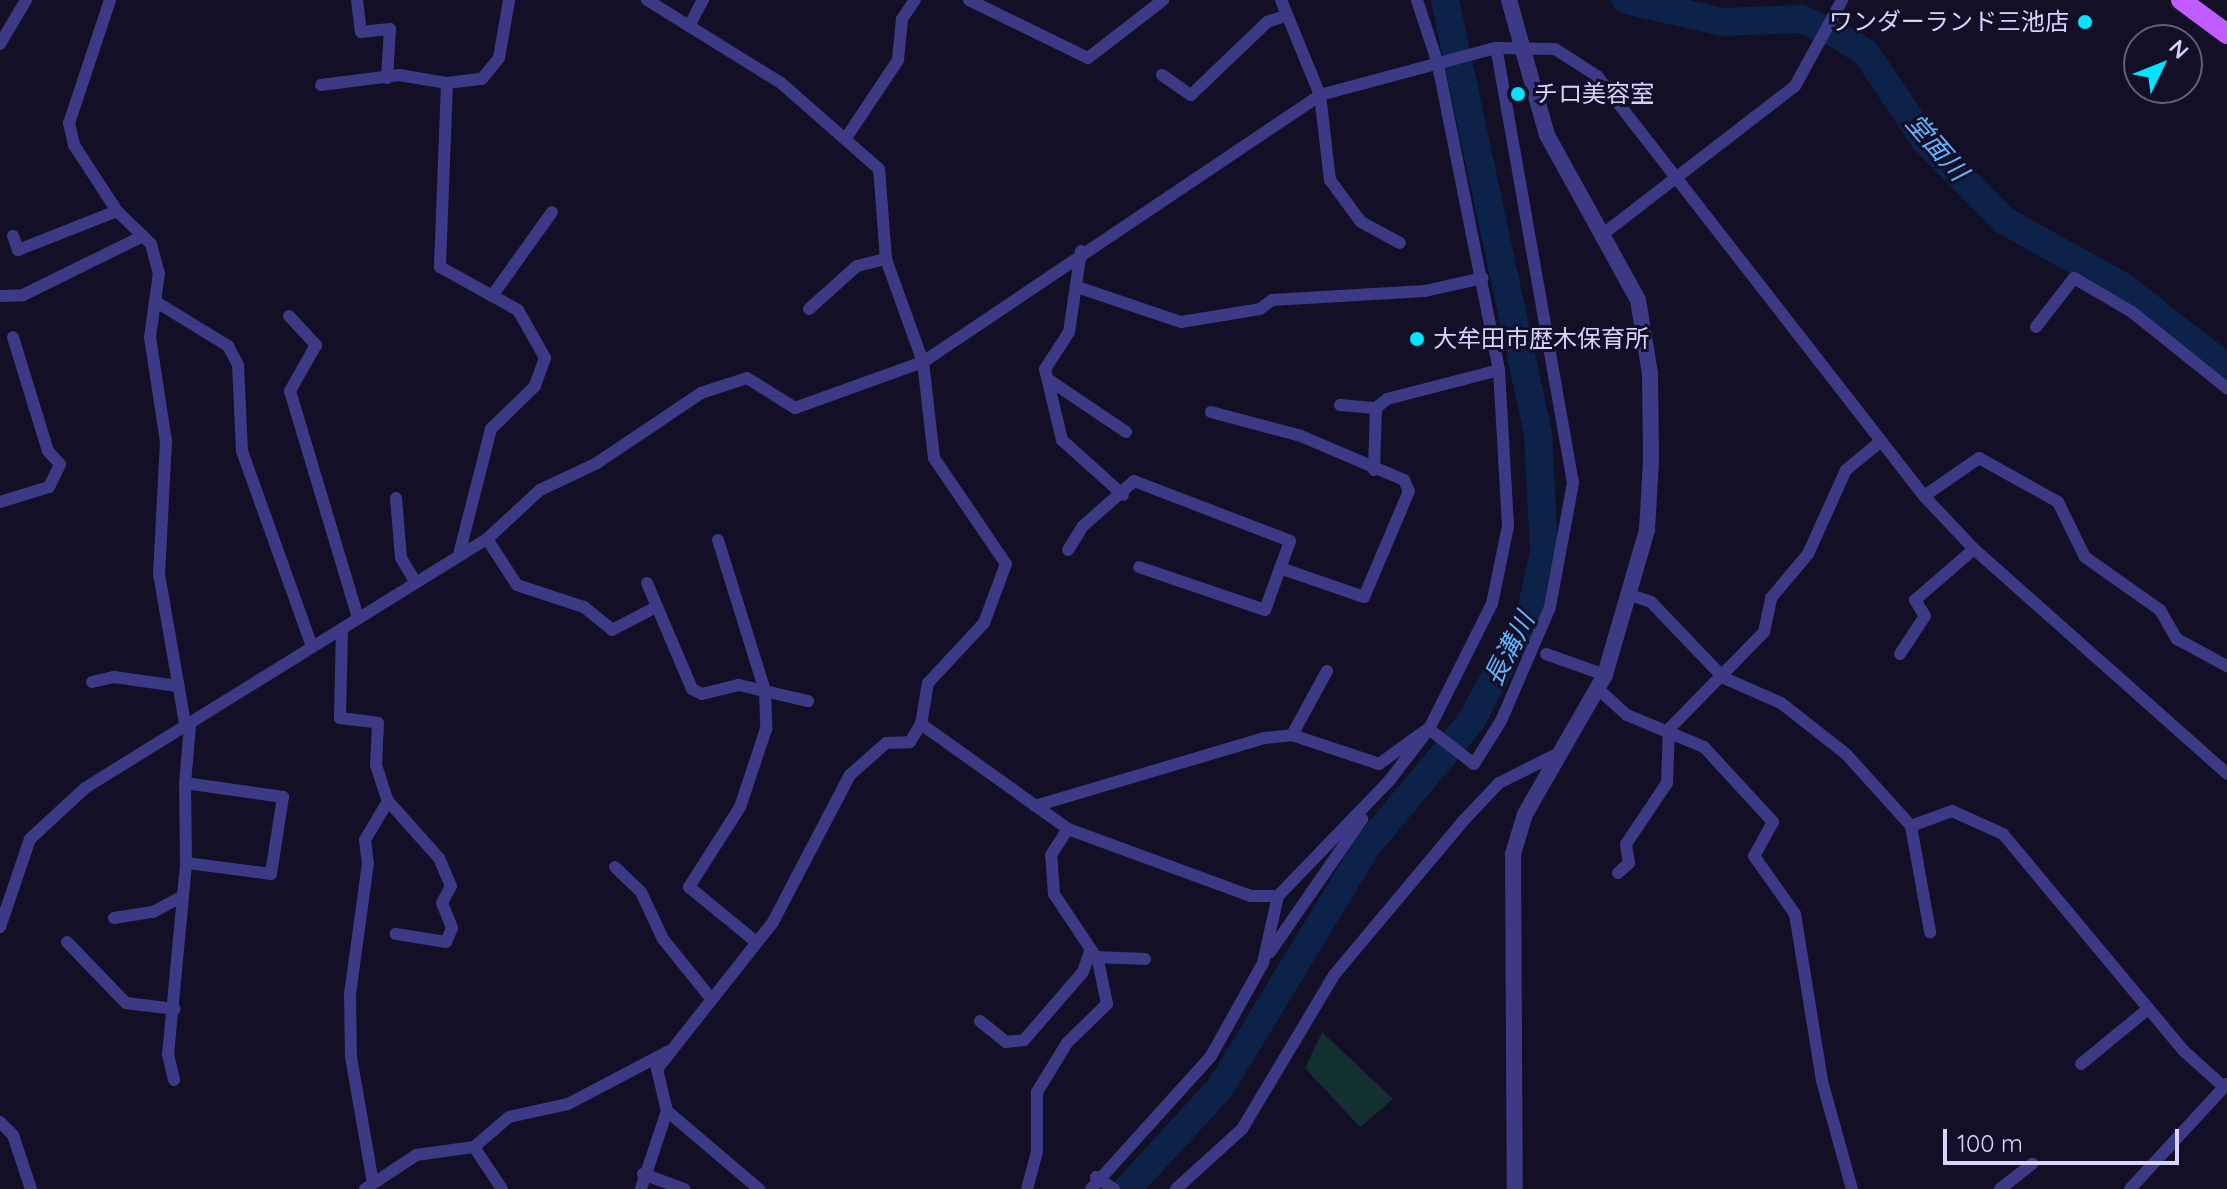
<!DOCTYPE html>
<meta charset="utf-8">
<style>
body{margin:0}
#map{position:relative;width:2227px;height:1189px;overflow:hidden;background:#130f26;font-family:Quicksand,"Noto Sans JP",sans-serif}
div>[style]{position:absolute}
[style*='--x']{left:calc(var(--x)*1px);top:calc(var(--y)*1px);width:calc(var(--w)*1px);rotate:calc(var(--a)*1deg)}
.green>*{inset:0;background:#12302f}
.river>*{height:28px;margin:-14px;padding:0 14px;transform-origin:14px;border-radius:14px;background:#0c2248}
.minor>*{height:12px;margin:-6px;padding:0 6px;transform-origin:6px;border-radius:6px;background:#3d3a85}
.tertiary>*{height:16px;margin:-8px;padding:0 8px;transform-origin:8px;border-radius:8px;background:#3d3a85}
.primary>*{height:20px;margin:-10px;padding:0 10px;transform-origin:10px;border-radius:10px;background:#c25bff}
.dots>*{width:22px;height:22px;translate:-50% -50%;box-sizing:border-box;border:4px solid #130f26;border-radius:50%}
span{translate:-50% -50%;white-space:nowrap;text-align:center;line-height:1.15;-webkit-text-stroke:6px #130f26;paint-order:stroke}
.poi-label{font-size:24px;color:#d9d4ff}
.right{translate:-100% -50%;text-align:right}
.left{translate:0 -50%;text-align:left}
.water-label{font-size:26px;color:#62b6ff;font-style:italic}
.north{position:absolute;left:2123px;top:24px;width:80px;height:80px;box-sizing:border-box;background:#130f26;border:2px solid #625e7d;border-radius:50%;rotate:47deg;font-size:22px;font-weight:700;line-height:32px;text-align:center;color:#d9d4ff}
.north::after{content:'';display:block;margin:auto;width:28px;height:36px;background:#00e5ff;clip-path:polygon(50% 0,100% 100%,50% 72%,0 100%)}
.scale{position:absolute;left:1943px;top:1129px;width:236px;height:36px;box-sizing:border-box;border:4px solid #d9d4ff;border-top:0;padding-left:10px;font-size:24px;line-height:28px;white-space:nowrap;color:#d9d4ff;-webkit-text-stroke:6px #130f26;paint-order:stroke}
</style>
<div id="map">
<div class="green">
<div style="clip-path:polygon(1322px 1032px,1393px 1099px,1360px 1127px,1305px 1068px)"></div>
</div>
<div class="river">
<div style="--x:1626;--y:0;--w:99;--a:12.8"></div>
<div style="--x:1723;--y:22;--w:78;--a:-2.2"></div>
<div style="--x:1801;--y:19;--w:43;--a:23.6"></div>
<div style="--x:1840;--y:36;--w:31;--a:33"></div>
<div style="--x:1866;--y:53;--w:104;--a:56"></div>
<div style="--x:1924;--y:139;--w:115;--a:45.4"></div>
<div style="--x:2005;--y:221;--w:134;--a:29.1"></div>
<div style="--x:2122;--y:286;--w:133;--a:38"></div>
<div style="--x:1127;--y:1189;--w:137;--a:-47.4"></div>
<div style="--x:1220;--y:1088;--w:283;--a:-58.7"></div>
<div style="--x:1367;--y:846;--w:160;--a:-50.1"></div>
<div style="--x:1470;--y:723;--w:132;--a:-61.9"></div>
<div style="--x:1532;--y:607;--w:56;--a:-77.7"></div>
<div style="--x:1544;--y:552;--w:118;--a:-92.9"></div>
<div style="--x:1538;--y:434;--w:444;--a:-102.1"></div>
</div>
<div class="minor">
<div style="--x:110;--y:0;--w:130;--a:108.4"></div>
<div style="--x:69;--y:123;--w:23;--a:77"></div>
<div style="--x:74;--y:145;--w:79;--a:56.9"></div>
<div style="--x:117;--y:211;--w:47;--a:44.1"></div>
<div style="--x:151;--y:244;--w:30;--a:75"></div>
<div style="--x:159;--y:273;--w:65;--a:98"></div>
<div style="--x:150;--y:337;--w:105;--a:81.3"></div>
<div style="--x:166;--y:441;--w:133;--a:93"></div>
<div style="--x:159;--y:574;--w:156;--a:80.1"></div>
<div style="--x:357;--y:0;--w:32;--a:83"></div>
<div style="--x:361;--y:32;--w:29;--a:-6"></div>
<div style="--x:390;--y:29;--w:49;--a:93.5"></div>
<div style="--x:969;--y:0;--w:132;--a:26"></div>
<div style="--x:1088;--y:58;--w:95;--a:-37.7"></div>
<div style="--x:1281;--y:0;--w:103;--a:67.7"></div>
<div style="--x:1320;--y:95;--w:86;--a:83.3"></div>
<div style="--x:1330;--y:180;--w:52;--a:53.6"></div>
<div style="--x:1361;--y:222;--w:44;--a:28.3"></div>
<div style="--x:689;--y:26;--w:30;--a:-62"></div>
<div style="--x:0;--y:44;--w:51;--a:-59.4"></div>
<div style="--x:1162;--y:75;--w:35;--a:35"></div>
<div style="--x:1191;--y:95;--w:105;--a:-43.8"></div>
<div style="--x:1267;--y:22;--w:20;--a:-18"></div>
<div style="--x:447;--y:83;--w:184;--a:92.2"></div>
<div style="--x:440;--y:267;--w:89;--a:28.9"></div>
<div style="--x:518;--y:310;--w:55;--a:60.6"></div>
<div style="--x:545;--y:358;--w:30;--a:110"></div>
<div style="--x:535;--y:386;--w:62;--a:135.7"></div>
<div style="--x:491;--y:429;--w:126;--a:104.3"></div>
<div style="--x:321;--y:85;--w:79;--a:-7.3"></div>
<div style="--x:399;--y:75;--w:49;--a:9.5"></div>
<div style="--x:447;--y:83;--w:35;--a:-7"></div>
<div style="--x:482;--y:79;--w:27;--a:-51"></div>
<div style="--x:499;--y:58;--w:59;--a:-80.2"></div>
<div style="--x:848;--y:135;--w:90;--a:-56.3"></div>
<div style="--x:898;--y:60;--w:41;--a:-84.4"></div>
<div style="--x:902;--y:19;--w:23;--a:-56"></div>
<div style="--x:1603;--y:234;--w:242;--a:-37.6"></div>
<div style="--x:1795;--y:86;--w:98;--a:-61.3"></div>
<div style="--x:13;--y:236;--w:15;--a:70"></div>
<div style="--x:18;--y:250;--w:106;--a:-21.5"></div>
<div style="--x:1081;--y:251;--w:82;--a:98.4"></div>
<div style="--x:1069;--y:332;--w:44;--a:123"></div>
<div style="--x:1045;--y:369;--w:73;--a:76.5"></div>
<div style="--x:1062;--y:440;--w:82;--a:42"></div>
<div style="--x:1077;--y:287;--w:110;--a:18.6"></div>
<div style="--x:1181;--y:322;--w:80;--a:-9.3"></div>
<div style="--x:1260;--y:309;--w:15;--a:-37"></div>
<div style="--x:1272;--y:300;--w:153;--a:-3.4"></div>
<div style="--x:1425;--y:291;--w:59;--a:-12.6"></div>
<div style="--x:0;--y:296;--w:23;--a:-2"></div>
<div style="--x:23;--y:295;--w:134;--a:-26.2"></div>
<div style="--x:492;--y:296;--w:103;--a:-54.5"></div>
<div style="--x:158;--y:303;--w:82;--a:31.6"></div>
<div style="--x:228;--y:346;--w:21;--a:62"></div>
<div style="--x:238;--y:365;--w:86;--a:87.3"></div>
<div style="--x:242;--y:451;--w:205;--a:70.3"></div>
<div style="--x:809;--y:309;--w:64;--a:-41.9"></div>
<div style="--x:857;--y:266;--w:30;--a:-14"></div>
<div style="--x:289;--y:316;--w:40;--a:47"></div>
<div style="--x:316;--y:345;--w:53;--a:119.5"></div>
<div style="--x:290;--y:391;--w:237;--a:73.3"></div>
<div style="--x:2036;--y:327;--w:62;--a:-52.2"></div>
<div style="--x:2074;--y:278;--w:67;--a:30.4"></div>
<div style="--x:2132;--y:312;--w:122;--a:38.7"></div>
<div style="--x:1049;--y:380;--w:93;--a:34"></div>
<div style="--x:1340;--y:405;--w:36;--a:5"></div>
<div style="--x:1211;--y:412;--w:93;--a:14.9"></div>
<div style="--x:1301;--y:436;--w:112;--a:23.1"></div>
<div style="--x:1404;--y:480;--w:12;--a:66"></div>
<div style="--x:1409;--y:491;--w:115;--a:113"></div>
<div style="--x:1364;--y:597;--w:89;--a:-161"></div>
<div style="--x:1374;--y:470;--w:62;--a:-88.2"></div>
<div style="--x:1376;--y:408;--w:14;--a:-39"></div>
<div style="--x:1387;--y:399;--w:116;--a:-14.5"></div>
<div style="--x:1924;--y:496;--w:67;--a:-34.6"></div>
<div style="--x:1979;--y:458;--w:90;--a:29.1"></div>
<div style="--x:2058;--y:502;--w:61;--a:63.9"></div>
<div style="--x:2085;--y:557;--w:92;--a:35.2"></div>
<div style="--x:2160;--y:610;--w:34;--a:60"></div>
<div style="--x:2177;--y:639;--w:57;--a:28.4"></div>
<div style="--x:396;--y:498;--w:60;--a:85.2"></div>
<div style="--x:401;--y:558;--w:27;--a:59"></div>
<div style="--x:0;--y:502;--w:51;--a:-17"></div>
<div style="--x:49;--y:487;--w:25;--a:-64"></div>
<div style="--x:60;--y:464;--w:18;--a:-133"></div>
<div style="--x:48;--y:451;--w:119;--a:-107.1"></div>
<div style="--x:487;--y:539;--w:55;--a:56.9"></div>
<div style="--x:517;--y:585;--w:71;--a:18.2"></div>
<div style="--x:584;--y:607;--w:36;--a:39"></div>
<div style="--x:612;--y:630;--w:47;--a:-27.6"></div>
<div style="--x:718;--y:540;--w:158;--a:72.7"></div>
<div style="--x:765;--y:691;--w:38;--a:88"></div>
<div style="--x:766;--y:729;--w:82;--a:108.4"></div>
<div style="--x:740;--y:807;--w:95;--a:122.5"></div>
<div style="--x:689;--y:887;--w:85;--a:39.3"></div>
<div style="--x:1068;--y:550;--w:28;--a:-58"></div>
<div style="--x:1083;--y:526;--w:68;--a:-41.4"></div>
<div style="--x:1134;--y:481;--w:167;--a:21"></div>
<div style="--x:1290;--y:541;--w:73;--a:109.9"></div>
<div style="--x:1265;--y:610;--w:133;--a:-161.2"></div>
<div style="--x:647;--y:583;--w:115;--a:67"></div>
<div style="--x:692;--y:689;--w:11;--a:27"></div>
<div style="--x:702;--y:694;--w:38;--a:-14"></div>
<div style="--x:739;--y:685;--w:71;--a:13.1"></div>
<div style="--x:1630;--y:595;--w:22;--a:18"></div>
<div style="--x:1651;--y:602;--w:105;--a:46.2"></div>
<div style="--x:1724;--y:678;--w:62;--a:23.7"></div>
<div style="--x:1781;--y:703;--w:83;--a:38.1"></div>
<div style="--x:1846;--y:754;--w:97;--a:47.9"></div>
<div style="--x:1911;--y:826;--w:108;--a:79.8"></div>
<div style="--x:342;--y:629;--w:89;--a:91.3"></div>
<div style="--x:340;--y:718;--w:38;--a:7"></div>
<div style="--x:378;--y:723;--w:42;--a:92.7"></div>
<div style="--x:376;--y:765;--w:38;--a:72"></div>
<div style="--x:388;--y:801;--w:45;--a:120.5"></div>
<div style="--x:365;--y:840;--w:23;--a:83"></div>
<div style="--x:368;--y:863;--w:132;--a:97.8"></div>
<div style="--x:350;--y:994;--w:63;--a:89.1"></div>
<div style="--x:351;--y:1057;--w:128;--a:80.1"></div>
<div style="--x:1546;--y:654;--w:63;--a:19.6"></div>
<div style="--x:1900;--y:654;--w:45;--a:-56.7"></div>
<div style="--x:1925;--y:616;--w:19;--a:-122"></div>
<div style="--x:1915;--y:600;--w:78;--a:-40.8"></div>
<div style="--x:92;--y:682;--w:23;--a:-13"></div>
<div style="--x:114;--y:677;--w:64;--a:8.1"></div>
<div style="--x:1598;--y:689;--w:39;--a:42"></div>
<div style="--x:1627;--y:715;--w:83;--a:22.6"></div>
<div style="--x:1704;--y:747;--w:102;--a:47.4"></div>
<div style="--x:1773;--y:822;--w:39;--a:119"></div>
<div style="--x:1754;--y:856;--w:71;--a:54.7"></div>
<div style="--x:1795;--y:914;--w:169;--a:80.8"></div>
<div style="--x:1822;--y:1081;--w:112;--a:74.5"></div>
<div style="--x:921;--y:724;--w:181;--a:35.5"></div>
<div style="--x:1068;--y:829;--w:195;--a:20.1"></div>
<div style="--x:1251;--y:896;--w:27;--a:0"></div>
<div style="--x:1429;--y:729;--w:57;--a:37.9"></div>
<div style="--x:1474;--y:764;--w:51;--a:-57.9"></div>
<div style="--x:1501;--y:721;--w:124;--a:-66.7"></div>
<div style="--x:1550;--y:607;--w:126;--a:-79.5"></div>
<div style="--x:1573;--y:483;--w:442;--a:-100"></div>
<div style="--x:1292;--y:735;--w:73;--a:-61.3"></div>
<div style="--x:185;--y:783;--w:99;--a:8.1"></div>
<div style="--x:283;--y:797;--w:78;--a:98.9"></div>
<div style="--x:271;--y:874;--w:86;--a:-172.6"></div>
<div style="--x:186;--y:863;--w:80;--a:-90.7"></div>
<div style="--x:185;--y:783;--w:57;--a:-85"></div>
<div style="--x:388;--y:801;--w:76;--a:48.2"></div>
<div style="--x:439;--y:858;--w:30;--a:67"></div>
<div style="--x:451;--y:886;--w:19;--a:118"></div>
<div style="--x:442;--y:903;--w:27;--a:68"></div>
<div style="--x:452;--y:928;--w:15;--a:113"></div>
<div style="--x:446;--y:942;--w:51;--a:-170.9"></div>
<div style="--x:1035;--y:806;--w:240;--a:-16.5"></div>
<div style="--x:1265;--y:738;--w:27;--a:-6"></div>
<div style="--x:1292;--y:735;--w:92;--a:18.4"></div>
<div style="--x:1379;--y:764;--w:58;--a:-35.9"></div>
<div style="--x:1911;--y:826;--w:44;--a:-20.1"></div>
<div style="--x:1952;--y:811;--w:56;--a:24.3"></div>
<div style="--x:2003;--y:834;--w:283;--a:50.2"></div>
<div style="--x:2184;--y:1051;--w:54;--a:42"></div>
<div style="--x:615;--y:867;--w:36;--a:44"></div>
<div style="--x:641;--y:892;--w:52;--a:64.9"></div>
<div style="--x:663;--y:939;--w:72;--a:51.2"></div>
<div style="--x:1618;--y:873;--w:15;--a:-42"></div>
<div style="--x:1629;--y:863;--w:19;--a:-99"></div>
<div style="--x:1626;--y:844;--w:73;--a:-56.1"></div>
<div style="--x:1667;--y:783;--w:54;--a:-87.9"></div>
<div style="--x:1669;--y:729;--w:136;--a:-45.6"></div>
<div style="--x:1764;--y:632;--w:35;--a:-78"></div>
<div style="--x:1771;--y:598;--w:57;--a:-49.9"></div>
<div style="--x:1808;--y:554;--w:92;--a:-65.7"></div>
<div style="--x:1846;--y:470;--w:45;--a:-39.6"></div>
<div style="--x:114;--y:918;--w:39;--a:-9"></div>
<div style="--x:153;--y:912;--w:34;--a:-28"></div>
<div style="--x:0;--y:927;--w:93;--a:-71.2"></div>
<div style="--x:30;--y:839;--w:75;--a:-42.8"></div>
<div style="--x:85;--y:788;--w:473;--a:-31.8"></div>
<div style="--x:487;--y:539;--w:72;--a:-42.8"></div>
<div style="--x:540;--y:490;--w:63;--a:-25.3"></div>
<div style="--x:597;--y:463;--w:125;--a:-33.9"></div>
<div style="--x:701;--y:393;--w:48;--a:-18.1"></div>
<div style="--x:747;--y:378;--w:57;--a:32"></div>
<div style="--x:795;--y:408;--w:136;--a:-19.8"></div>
<div style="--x:923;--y:362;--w:478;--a:-33.9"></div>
<div style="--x:1320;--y:95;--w:182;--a:-15"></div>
<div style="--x:1496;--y:48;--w:59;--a:1"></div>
<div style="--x:1555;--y:49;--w:50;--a:32.7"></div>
<div style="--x:1597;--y:76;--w:532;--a:52.1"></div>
<div style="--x:1924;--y:496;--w:73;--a:46.7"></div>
<div style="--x:1974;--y:549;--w:339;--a:41.6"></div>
<div style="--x:67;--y:942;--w:85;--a:46"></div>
<div style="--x:126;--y:1003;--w:49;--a:7"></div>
<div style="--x:1270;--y:952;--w:162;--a:-55.3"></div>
<div style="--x:1095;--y:957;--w:50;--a:2.3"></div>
<div style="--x:980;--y:1021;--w:33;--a:39"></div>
<div style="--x:1006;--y:1042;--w:18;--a:-6"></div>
<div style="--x:1024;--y:1040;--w:90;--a:-49.1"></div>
<div style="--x:1083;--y:972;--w:21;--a:-71"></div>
<div style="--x:2081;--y:1064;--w:87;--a:-39.4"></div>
<div style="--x:174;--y:1080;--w:26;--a:-103"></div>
<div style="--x:168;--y:1055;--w:193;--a:-84.6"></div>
<div style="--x:667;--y:1111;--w:121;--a:40.3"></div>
<div style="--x:0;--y:1122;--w:18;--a:45"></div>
<div style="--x:13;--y:1135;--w:57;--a:71.6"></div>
<div style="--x:474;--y:1147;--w:50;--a:56.3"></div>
<div style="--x:643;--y:1174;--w:44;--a:20.1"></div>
<div style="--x:1096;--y:1177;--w:22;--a:34"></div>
<div style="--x:365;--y:1189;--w:61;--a:-33.7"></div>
<div style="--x:416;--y:1155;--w:59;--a:-7.9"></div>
<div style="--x:474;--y:1147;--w:46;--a:-40.6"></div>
<div style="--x:509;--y:1117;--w:60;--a:-12.4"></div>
<div style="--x:568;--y:1104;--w:114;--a:-27.7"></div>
<div style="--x:641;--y:1189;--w:82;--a:-71.6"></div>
<div style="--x:667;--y:1111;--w:43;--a:-103.4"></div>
<div style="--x:657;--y:1069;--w:187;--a:-51.7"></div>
<div style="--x:773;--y:922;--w:166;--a:-62.4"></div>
<div style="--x:850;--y:775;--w:48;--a:-41.6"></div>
<div style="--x:886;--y:743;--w:24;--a:-2"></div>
<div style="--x:910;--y:742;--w:21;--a:-59"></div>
<div style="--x:921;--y:724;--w:42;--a:-80.3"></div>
<div style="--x:928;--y:683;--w:82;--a:-47"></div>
<div style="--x:984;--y:623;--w:63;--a:-69.6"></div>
<div style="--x:1006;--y:564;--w:128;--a:-124.2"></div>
<div style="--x:934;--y:458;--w:97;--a:-96.5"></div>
<div style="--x:923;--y:362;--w:109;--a:-109.8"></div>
<div style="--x:886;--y:259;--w:90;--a:-94.4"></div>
<div style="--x:879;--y:169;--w:130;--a:-138.7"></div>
<div style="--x:781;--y:83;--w:158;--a:-148.2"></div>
<div style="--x:1027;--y:1189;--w:39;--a:-75"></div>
<div style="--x:1037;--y:1151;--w:59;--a:-90"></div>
<div style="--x:1037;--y:1092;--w:57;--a:-58.5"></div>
<div style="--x:1067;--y:1043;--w:56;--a:-44.3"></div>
<div style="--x:1107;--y:1004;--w:45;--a:-101.6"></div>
<div style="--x:1098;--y:960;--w:79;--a:-123.7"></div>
<div style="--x:1054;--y:894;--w:39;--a:-94"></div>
<div style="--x:1051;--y:855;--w:31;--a:-57"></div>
<div style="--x:1091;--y:1189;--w:179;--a:-47.9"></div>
<div style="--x:1211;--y:1056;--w:107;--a:-60.8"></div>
<div style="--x:1263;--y:963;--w:69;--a:-77.4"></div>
<div style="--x:1278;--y:896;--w:160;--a:-46"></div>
<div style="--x:1389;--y:781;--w:66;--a:-52.4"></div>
<div style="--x:1429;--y:729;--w:140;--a:-63.3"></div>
<div style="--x:1492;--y:604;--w:80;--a:-78.4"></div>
<div style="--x:1508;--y:526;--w:156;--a:-93.3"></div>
<div style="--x:1499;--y:370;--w:312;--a:-101.3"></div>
<div style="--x:1438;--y:64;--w:67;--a:-108.2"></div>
<div style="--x:1176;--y:1189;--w:89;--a:-42.3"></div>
<div style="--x:1242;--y:1129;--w:179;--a:-59.1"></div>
<div style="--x:1334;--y:975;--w:204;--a:-50"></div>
<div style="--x:1465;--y:819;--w:50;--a:-46.6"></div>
<div style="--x:1499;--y:783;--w:69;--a:-26.6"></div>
<div style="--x:2000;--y:1189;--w:41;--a:-38"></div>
<div style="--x:2130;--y:1189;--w:143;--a:-47.3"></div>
</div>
<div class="tertiary">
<div style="--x:1509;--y:0;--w:140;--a:74.3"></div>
<div style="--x:1547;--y:135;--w:188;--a:61.1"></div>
<div style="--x:1638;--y:300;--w:74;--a:80.7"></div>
<div style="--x:1650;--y:373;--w:88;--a:89.3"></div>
<div style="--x:1651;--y:461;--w:69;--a:93.3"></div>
<div style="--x:1647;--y:530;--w:151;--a:106.2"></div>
<div style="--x:1605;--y:675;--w:160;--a:119.9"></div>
<div style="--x:1525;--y:814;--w:42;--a:106.7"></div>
<div style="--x:1513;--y:854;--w:335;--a:89.7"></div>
</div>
<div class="primary">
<div style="--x:2181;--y:0;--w:57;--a:36.5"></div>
</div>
<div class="dots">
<div style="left:2085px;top:22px;background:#00e5ff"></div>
<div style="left:1518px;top:94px;background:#00e5ff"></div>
<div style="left:1417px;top:339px;background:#00e5ff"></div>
</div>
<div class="poi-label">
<span class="right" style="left:2069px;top:22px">ワンダーランド三池店</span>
<span class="left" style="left:1534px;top:94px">チロ美容室</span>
<span class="left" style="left:1433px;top:339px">大牟田市歴木保育所</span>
</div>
<div class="water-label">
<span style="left:1937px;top:147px;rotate:49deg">堂面川</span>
<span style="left:1509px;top:649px;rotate:-63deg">長溝川</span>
</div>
<div class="north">N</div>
<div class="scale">100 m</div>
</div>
